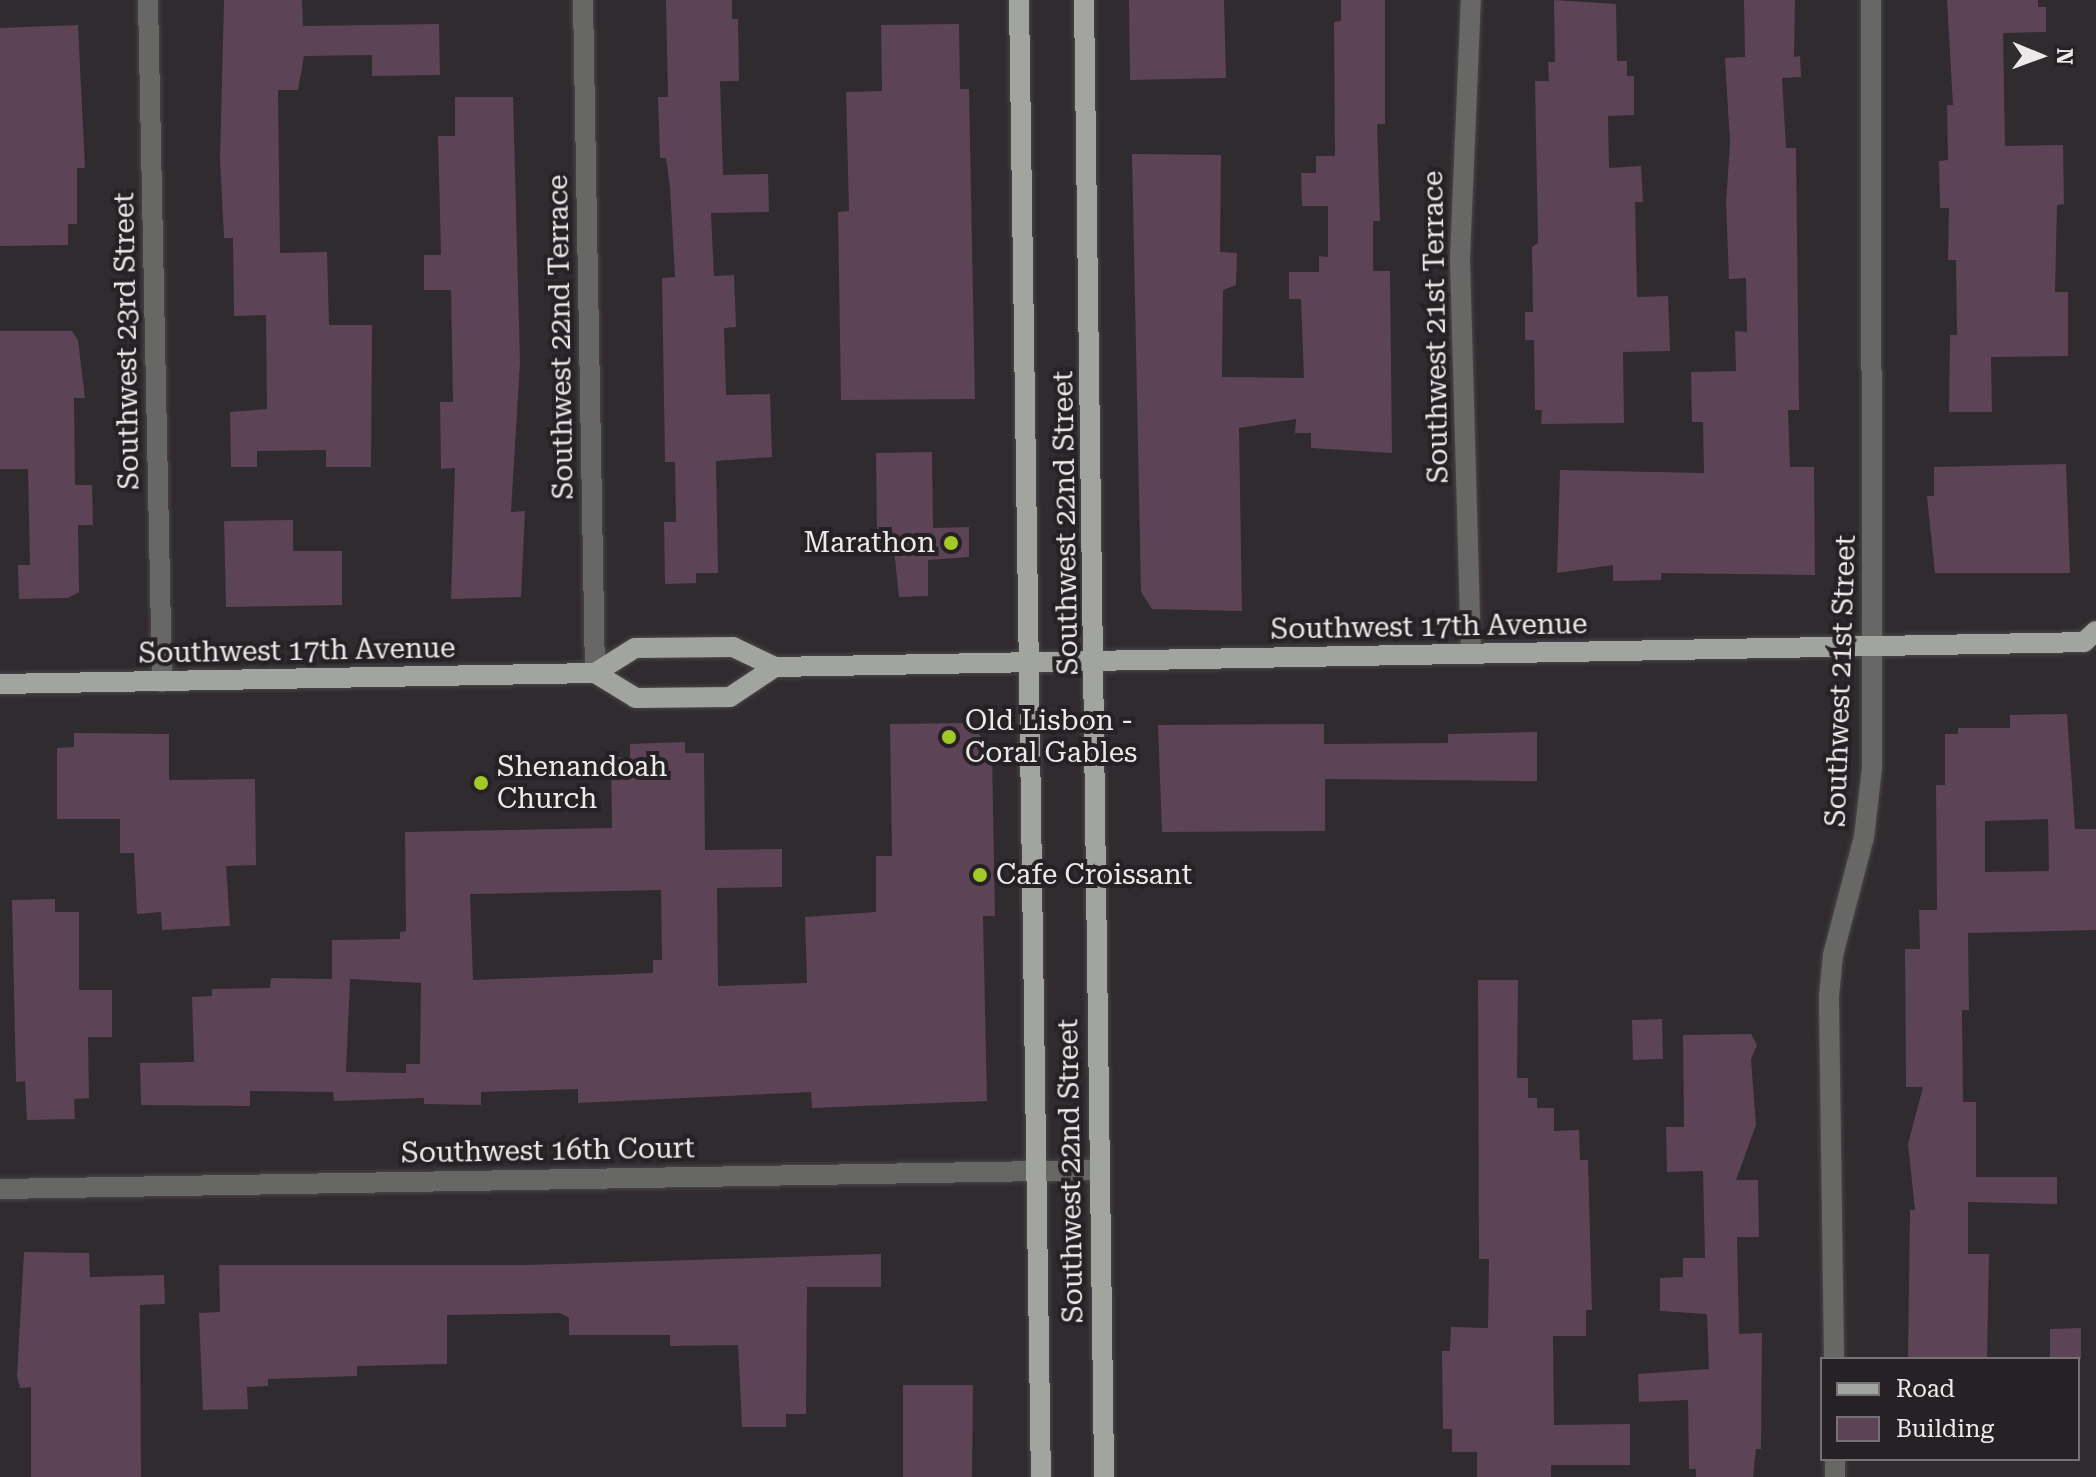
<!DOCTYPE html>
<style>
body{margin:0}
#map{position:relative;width:2096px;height:1477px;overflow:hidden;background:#2f2b2e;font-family:"Roboto Serif",serif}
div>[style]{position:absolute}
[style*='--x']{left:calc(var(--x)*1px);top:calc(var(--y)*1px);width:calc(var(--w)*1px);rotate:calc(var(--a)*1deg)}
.building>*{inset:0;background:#5d4356}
.roads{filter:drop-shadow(0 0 2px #4a4649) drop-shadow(0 0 2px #4a4649)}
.minor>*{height:20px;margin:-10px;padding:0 10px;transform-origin:10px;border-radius:10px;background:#676866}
.major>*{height:20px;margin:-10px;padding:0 10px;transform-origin:10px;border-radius:10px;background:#a2a49f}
.dots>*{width:22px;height:22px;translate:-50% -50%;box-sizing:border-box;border:4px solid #252124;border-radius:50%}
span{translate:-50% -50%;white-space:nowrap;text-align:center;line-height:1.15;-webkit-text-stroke:8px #252124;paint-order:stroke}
.street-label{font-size:28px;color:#edeaec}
.poi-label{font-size:28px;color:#edeaec}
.right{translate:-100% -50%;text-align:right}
.left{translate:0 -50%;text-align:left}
.legend{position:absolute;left:1820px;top:1357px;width:260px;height:104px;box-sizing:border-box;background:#252124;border:2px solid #757174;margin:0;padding:10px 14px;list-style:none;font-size:24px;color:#edeaec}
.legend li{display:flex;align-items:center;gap:16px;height:40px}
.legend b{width:40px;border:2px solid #757174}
.north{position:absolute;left:2000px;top:16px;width:80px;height:80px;-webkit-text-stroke:6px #252124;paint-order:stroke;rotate:91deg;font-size:22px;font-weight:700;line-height:32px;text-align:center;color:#edeaec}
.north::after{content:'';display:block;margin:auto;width:28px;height:36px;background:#edeaec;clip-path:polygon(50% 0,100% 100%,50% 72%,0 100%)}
</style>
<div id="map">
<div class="building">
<div style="clip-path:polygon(224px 0,302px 0,303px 26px,439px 24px,440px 75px,372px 76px,372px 55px,304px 56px,298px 90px,278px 90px,280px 253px,327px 252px,329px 325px,372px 325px,371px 467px,326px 467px,326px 450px,257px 451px,257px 467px,231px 467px,230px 412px,267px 409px,266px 315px,234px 316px,233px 238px,224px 238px,220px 159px)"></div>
<div style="clip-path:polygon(666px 0,732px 0,732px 19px,738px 19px,739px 81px,720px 81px,723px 175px,768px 174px,769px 212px,711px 213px,714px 276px,734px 275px,736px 327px,724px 328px,726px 395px,770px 394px,772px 457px,716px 461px,718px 573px,696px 573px,696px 583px,665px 584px,664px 522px,676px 522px,675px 462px,665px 462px,662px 278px,675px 277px,670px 187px,666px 158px,660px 158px,658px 97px,668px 97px)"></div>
<div style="clip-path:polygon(1129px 0,1224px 0,1226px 78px,1130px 80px)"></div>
<div style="clip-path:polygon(1341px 0,1385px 0,1385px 124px,1377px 124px,1380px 221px,1373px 221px,1373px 271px,1390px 271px,1392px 453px,1311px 448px,1311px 433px,1295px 433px,1296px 419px,1239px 428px,1242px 611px,1152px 609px,1141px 592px,1132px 154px,1221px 155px,1220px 252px,1237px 253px,1236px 285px,1223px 290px,1222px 377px,1304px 378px,1301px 299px,1289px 299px,1289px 272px,1319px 272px,1319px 256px,1328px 257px,1328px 206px,1302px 206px,1301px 173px,1316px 173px,1316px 156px,1335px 156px,1334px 22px,1341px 21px)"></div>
<div style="clip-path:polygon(1554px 0,1616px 4px,1617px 61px,1627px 61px,1627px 76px,1634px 76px,1634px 115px,1608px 116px,1609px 168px,1641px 166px,1643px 202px,1635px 202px,1637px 297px,1668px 296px,1670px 351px,1623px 352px,1624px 423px,1541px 424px,1542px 410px,1535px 410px,1534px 340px,1525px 340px,1525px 312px,1533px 312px,1532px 247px,1538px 243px,1535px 81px,1549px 81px,1548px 62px,1555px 62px)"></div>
<div style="clip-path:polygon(1744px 0,1795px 0,1794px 57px,1800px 56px,1801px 77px,1782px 78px,1786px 148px,1796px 148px,1799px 410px,1788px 410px,1790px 467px,1814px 467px,1815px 575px,1661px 573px,1661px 580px,1613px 581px,1613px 565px,1557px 573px,1560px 470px,1704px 473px,1703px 422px,1692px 422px,1691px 372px,1736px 371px,1735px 331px,1747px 332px,1746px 278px,1729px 279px,1726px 202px,1730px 143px,1725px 58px,1745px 57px)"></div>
<div style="clip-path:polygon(1947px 0,2038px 0,2038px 7px,2046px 7px,2046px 32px,2003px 33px,2005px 146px,2063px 145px,2064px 204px,2057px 205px,2055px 292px,2068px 292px,2068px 356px,1991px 357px,1992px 412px,1949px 412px,1950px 335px,1957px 335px,1956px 260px,1948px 260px,1949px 208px,1940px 208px,1939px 161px,1948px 160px,1947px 105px,1953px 105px)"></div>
<div style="clip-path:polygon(959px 24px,960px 89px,969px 89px,975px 399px,841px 400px,838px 212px,849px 211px,846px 92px,882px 91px,881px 25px)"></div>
<div style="clip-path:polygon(78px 25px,85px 168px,77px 168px,77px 224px,68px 224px,68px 245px,0 246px,0 28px)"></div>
<div style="clip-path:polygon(455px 97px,513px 97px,520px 362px,511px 512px,525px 511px,521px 597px,451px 599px,455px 468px,441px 469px,440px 402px,453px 402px,451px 290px,424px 290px,424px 255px,441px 255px,438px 136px,455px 136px)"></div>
<div style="clip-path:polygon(0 331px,72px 331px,78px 340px,85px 398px,74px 398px,75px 485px,92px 485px,93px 525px,78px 525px,79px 592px,68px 598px,19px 599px,18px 565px,30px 565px,28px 469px,0 469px)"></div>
<div style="clip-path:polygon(932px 452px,933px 528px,969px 527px,969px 557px,928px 560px,928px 596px,899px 597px,892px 530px,877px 530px,876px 453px)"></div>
<div style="clip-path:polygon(2066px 464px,2070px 573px,1935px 573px,1927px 496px,1934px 496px,1934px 467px)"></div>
<div style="clip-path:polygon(293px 520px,293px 551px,342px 551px,342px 605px,226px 607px,224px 521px)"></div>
<div style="clip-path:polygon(evenodd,2067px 714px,2075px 829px,2096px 829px,2096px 930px,1968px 933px,1969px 1010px,1962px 1010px,1963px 1102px,1976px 1102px,1976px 1177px,2057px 1177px,2057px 1204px,1968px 1202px,1968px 1254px,1989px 1254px,1987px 1359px,1908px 1359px,1910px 1210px,1915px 1210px,1908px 1144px,1923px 1087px,1906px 1087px,1905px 949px,1920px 949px,1919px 910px,1937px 910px,1936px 785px,1945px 785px,1945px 734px,1958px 734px,1958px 728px,2010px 728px,2010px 715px,2067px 714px,2048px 819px,2049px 871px,1985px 872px,1985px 821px,2048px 819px)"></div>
<div style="clip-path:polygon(evenodd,963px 723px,975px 728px,992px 753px,995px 916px,983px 916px,987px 1101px,812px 1108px,811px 1092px,578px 1103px,578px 1089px,481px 1092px,481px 1105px,424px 1104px,424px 1098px,334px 1101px,333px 1092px,250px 1091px,250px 1106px,141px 1105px,140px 1063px,194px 1062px,192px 997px,212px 996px,212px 989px,270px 988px,271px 978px,332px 979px,332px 940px,400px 939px,400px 932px,406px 931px,405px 832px,612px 828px,611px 757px,630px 757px,630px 744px,685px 742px,685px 753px,704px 753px,705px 850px,782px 849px,782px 887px,717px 888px,718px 986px,807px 983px,805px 917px,876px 912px,876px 856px,892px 856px,890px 724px,963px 723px,661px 890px,662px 960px,653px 960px,653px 973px,473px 980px,470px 894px,661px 890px,963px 723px,350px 979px,421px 983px,420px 1064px,406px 1064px,406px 1073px,346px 1072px,350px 979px)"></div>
<div style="clip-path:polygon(1324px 724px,1324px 744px,1448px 743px,1448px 734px,1537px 732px,1537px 781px,1325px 779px,1325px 831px,1162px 832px,1158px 725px)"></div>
<div style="clip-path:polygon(74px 733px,169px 734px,169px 780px,255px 779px,256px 865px,226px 866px,230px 926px,162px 930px,161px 912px,137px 914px,134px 853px,120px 853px,120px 819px,57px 819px,57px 748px,74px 747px)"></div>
<div style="clip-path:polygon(55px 899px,55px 912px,79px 912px,79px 990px,112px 990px,112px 1037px,88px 1037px,89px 1098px,74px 1099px,75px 1119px,27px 1120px,25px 1081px,16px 1082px,12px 900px)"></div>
<div style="clip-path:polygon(1478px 980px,1518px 980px,1517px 1078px,1528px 1078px,1528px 1098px,1537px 1098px,1537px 1108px,1554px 1108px,1554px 1131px,1579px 1130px,1580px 1160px,1588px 1160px,1592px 1310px,1586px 1310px,1586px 1336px,1553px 1336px,1554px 1425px,1630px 1424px,1630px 1465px,1551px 1465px,1551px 1477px,1477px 1477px,1477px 1452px,1452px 1452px,1452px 1429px,1443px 1429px,1442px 1351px,1450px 1351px,1451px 1327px,1488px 1328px,1489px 1259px,1479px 1259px)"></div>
<div style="clip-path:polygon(1662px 1019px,1663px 1059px,1633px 1060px,1632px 1020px)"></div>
<div style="clip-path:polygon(1751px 1034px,1757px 1045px,1751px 1059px,1756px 1125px,1736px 1180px,1758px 1180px,1759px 1237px,1737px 1237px,1739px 1334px,1762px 1333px,1761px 1449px,1756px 1449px,1753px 1477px,1696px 1477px,1696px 1469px,1689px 1469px,1688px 1400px,1639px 1402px,1638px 1374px,1709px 1369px,1707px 1314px,1660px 1311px,1660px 1278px,1683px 1277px,1683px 1258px,1705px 1258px,1703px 1171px,1667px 1172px,1666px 1127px,1684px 1127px,1683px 1035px)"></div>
<div style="clip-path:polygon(24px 1252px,89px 1253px,90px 1277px,164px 1275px,165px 1304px,140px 1305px,141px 1477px,31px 1477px,31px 1387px,20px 1388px,17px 1376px)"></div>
<div style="clip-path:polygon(881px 1254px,881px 1287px,807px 1287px,806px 1414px,786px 1414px,786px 1427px,742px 1427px,738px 1345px,670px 1346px,670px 1335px,569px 1335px,569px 1318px,560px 1313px,447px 1315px,447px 1364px,357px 1366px,357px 1376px,268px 1379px,268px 1386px,247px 1387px,248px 1409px,203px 1410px,199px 1313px,220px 1312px,219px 1265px,527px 1265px)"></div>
<div style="clip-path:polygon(2081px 1328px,2081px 1359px,2050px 1359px,2050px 1329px)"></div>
<div style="clip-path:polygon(903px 1385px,973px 1385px,972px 1477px,903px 1477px)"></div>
</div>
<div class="roads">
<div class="minor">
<div style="--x:148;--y:0;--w:682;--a:88.82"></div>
<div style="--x:583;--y:0;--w:673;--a:88.98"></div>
<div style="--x:1471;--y:654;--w:396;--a:-91.6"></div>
<div style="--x:1460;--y:258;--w:258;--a:-87.6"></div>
<div style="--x:0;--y:1189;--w:1098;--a:-0.99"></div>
<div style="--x:1834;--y:1359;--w:363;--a:-90.8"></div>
<div style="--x:1829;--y:996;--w:41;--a:-84.4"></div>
<div style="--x:1833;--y:955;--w:122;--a:-75.3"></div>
<div style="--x:1864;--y:837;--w:69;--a:-83.4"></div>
<div style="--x:1872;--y:768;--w:768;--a:-90.07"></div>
<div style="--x:1835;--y:1459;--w:18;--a:90"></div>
</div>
<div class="major">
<div style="--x:1019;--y:0;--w:1477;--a:89.15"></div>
<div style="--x:1084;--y:0;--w:1477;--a:89.22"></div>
<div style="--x:595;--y:673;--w:48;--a:31.4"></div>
<div style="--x:636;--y:698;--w:94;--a:-0.6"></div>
<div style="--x:730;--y:697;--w:54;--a:-33.7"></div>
<div style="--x:0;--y:684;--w:595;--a:-1.06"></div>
<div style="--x:595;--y:673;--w:47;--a:-32"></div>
<div style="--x:635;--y:648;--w:98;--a:-0.6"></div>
<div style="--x:733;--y:647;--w:47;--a:25.5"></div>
<div style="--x:775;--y:667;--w:1309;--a:-1.09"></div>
<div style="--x:2084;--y:642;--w:16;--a:-43"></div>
</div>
</div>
<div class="dots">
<div style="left:951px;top:543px;background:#a2c928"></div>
<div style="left:949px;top:737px;background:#a2c928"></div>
<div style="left:481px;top:783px;background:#a2c928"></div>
<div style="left:980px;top:875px;background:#a2c928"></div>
</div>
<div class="street-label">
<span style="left:1436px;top:327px;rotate:-91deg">Southwest 21st Terrace</span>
<span style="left:561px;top:337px;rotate:-91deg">Southwest 22nd Terrace</span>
<span style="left:127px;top:341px;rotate:-91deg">Southwest 23rd Street</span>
<span style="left:1066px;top:523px;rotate:-91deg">Southwest 22nd Street</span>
<span style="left:1429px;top:627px;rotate:-1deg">Southwest 17th Avenue</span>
<span style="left:297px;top:651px;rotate:-1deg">Southwest 17th Avenue</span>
<span style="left:1841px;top:681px;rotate:-88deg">Southwest 21st Street</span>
<span style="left:548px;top:1151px;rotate:-1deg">Southwest 16th Court</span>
<span style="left:1071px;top:1171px;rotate:-91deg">Southwest 22nd Street</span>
</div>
<div class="poi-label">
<span class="right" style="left:935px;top:543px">Marathon</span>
<span class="left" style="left:965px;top:737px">Old Lisbon -<br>Coral Gables</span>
<span class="left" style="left:497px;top:783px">Shenandoah<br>Church</span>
<span class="left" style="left:996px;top:875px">Cafe Croissant</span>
</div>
<ul class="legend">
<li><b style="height:10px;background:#a2a49f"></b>Road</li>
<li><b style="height:22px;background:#5d4356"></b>Building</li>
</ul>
<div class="north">N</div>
</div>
